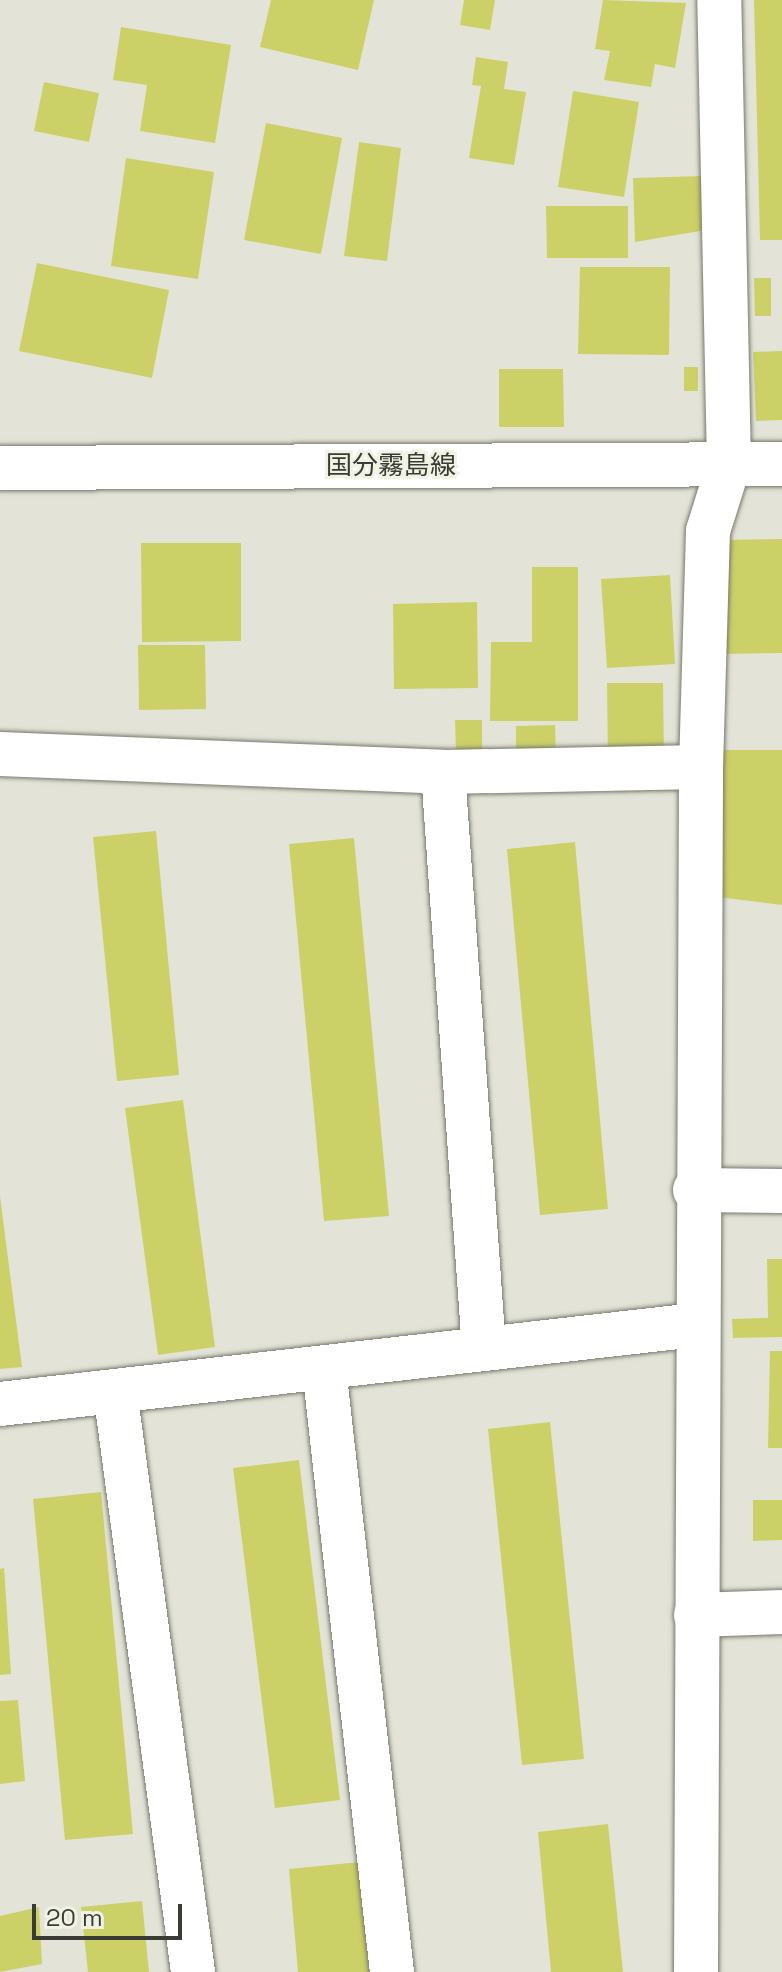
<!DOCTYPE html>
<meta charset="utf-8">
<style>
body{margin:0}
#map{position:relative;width:782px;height:1972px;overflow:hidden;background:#e3e4d7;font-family:"Space Grotesk","Noto Sans JP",sans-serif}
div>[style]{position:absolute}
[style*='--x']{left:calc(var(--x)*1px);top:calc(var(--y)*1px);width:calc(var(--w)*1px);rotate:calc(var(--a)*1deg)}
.building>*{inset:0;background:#cbd167}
.roads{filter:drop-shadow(0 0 2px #78796d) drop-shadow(0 0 2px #78796d)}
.minor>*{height:44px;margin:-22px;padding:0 22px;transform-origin:22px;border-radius:22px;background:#fff}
.primary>*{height:44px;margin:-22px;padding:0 22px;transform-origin:22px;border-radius:22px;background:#fff}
span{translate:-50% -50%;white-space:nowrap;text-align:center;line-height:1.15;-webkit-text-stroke:6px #f0f2e4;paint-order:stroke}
.street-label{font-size:26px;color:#3b3b36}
.scale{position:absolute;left:32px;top:1904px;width:150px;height:36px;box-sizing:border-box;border:4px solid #3b3b36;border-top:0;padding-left:10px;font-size:24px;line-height:28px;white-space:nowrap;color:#3b3b36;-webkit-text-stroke:6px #f0f2e4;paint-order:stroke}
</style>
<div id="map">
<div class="building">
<div style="clip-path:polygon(271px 0,374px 0,358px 70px,260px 47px)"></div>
<div style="clip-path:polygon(464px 0,495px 0,490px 30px,460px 25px)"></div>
<div style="clip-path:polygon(603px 0,686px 3px,675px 68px,655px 64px,651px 87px,604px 80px,610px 51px,595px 49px)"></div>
<div style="clip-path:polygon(754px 0,782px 0,782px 240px,760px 240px)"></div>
<div style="clip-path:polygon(121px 27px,231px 45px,215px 143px,140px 131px,147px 85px,113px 80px)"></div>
<div style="clip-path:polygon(476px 57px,508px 62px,504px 89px,526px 92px,514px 165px,469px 158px,481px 86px,472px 85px)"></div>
<div style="clip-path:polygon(44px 82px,99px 93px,89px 142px,34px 131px)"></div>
<div style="clip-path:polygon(573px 91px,639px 102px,624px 197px,558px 187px)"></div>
<div style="clip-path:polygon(266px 123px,342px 138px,321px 254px,244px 240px)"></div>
<div style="clip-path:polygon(359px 142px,401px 148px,387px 261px,344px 256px)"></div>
<div style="clip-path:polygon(126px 158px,214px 172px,198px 279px,111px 266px)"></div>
<div style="clip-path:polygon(704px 176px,706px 230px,635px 242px,633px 178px)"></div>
<div style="clip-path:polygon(546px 206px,628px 206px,628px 258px,547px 258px)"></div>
<div style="clip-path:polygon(37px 263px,169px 290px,152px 378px,19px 351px)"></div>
<div style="clip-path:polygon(580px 267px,670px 267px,669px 355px,578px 354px)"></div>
<div style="clip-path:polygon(754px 278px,771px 278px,771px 316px,755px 316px)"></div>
<div style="clip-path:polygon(782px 351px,782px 420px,756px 421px,753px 352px)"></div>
<div style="clip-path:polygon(684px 367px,698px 367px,698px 391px,684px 391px)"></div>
<div style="clip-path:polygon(499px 369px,563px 369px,564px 427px,499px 427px)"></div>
<div style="clip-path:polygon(782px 539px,782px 653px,722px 654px,721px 540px)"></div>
<div style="clip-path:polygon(141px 543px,241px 543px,241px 641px,142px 642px)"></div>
<div style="clip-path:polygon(532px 567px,578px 567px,578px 721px,490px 721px,491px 642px,532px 642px)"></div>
<div style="clip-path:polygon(670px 575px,675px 664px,607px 668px,601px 579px)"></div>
<div style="clip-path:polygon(477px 602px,478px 688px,394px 689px,393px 604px)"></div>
<div style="clip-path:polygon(138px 645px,205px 645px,206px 709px,139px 710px)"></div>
<div style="clip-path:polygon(607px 683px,663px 683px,664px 761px,608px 762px)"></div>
<div style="clip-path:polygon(455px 720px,482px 720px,482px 751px,456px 751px)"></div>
<div style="clip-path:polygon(555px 725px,556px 757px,516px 758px,516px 726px)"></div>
<div style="clip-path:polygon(717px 750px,782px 750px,782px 905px,718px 897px)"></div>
<div style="clip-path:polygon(156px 831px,179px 1075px,117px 1081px,93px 837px)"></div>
<div style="clip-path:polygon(354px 838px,389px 1216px,324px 1221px,289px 844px)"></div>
<div style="clip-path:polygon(575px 842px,608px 1209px,540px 1215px,507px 849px)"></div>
<div style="clip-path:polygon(183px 1100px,215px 1347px,158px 1355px,125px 1108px)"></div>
<div style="clip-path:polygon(0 1196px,22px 1367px,0 1369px)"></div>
<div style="clip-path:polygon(767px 1259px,782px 1259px,782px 1337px,733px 1338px,732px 1319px,768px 1318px)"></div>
<div style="clip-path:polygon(770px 1351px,782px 1351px,782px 1448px,768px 1448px)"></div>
<div style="clip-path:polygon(550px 1422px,584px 1759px,522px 1765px,488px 1429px)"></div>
<div style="clip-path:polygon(299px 1460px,340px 1800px,275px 1808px,233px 1468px)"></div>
<div style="clip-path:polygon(101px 1492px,133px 1834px,65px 1840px,33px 1499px)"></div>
<div style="clip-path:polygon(753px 1500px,782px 1500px,782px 1540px,753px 1541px)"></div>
<div style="clip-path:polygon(4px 1568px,11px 1674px,0 1675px,0 1569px)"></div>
<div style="clip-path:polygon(18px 1700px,25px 1781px,0 1784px,0 1701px)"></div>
<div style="clip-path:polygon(608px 1824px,623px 1972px,551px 1972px,538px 1832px)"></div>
<div style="clip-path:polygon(360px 1862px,369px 1972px,298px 1972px,289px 1869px)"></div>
<div style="clip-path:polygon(142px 1901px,149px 1972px,88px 1972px,81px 1907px)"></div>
<div style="clip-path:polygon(39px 1907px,42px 1964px,0 1972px,0 1916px)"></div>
</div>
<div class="roads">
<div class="minor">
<div style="--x:0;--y:754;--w:443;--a:2.3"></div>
<div style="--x:443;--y:772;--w:258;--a:-1.1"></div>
<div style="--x:443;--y:772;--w:578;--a:85.94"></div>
<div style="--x:695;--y:1190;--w:87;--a:0.7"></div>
<div style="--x:324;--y:1368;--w:608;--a:83.58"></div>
<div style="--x:115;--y:1391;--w:586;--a:82.35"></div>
<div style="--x:0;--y:1404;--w:699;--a:-6.48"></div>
<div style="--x:696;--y:1615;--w:86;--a:-2"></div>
<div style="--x:696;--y:1972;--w:1205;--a:-89.76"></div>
<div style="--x:701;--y:767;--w:236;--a:-88.3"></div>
<div style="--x:708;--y:531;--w:70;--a:-72.6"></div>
<div style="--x:729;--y:464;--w:464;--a:-91.2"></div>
</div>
<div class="primary">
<div style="--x:0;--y:468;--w:782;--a:-0.29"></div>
</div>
</div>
<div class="street-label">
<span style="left:391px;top:466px">国分霧島線</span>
</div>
<div class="scale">20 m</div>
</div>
